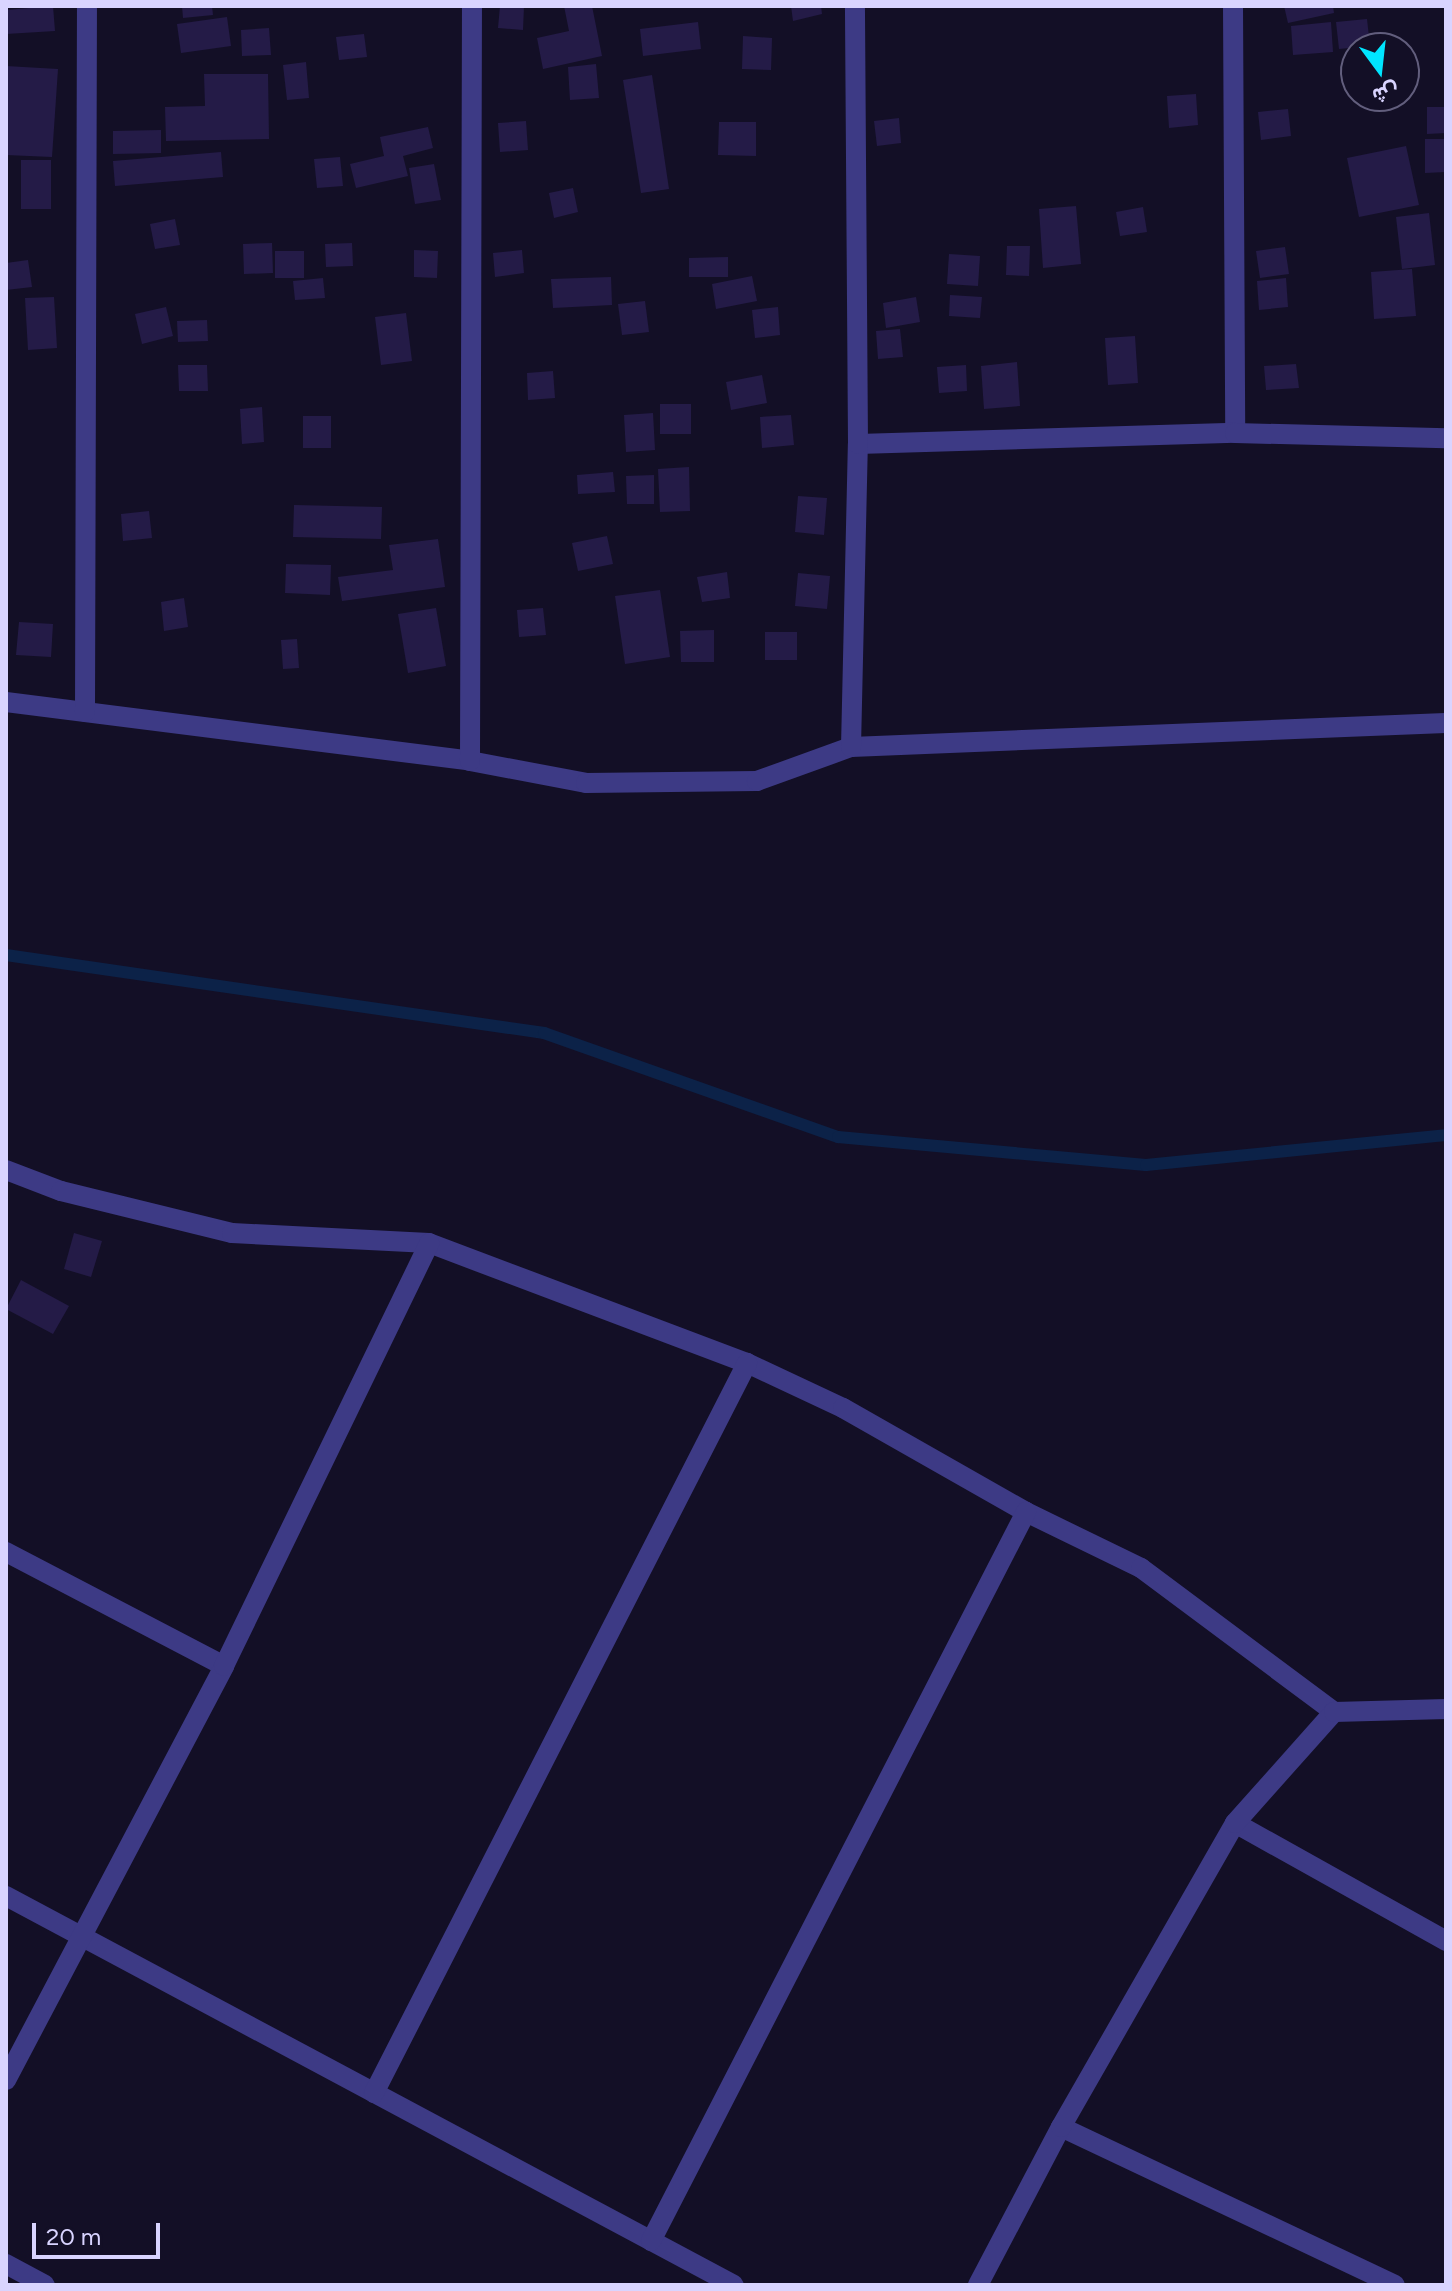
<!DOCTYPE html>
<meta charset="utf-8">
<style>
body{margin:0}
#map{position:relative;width:1452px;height:2291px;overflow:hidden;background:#130f26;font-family:Figtree,Vazirmatn,sans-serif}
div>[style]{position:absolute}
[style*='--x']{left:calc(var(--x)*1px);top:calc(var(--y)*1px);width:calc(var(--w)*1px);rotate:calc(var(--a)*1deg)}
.stream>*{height:12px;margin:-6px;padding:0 6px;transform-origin:6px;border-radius:6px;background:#0c2248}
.building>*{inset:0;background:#241b47}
.minor>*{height:20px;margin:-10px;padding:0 10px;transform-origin:10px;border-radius:10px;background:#3d3a85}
span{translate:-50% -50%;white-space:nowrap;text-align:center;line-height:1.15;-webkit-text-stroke:6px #130f26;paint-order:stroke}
.frame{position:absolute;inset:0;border:8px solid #d9d4ff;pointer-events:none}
.north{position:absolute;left:1340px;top:32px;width:80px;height:80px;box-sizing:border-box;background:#130f26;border:2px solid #625e7d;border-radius:50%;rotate:165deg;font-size:22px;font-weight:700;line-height:32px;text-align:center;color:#d9d4ff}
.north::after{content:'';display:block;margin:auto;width:28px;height:36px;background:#00e5ff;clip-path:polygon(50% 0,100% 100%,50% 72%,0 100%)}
.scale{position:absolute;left:32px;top:2223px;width:128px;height:36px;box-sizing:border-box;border:4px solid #d9d4ff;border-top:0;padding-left:10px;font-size:24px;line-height:28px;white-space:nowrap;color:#d9d4ff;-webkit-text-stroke:6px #130f26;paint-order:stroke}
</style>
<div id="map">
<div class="stream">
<div style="--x:6;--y:955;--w:544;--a:8.25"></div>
<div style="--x:544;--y:1033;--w:312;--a:19.5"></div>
<div style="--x:838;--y:1137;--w:309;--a:5.2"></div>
<div style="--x:1146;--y:1165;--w:301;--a:-5.7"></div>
</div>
<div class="building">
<div style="clip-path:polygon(53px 6px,55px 31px,6px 34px,6px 10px)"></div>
<div style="clip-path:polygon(182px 6px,212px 6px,213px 15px,183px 18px)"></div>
<div style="clip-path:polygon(500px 6px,524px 6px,523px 30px,498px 28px)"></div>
<div style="clip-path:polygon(564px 6px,592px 6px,602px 56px,543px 69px,537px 38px,569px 31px)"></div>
<div style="clip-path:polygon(791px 6px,821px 6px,822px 14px,793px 21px)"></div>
<div style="clip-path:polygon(1284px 6px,1333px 6px,1334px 13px,1288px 23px)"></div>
<div style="clip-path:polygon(227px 17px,231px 46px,181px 53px,177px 24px)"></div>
<div style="clip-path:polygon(1367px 19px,1370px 46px,1339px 49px,1336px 22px)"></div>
<div style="clip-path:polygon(698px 22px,701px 49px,643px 56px,640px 29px)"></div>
<div style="clip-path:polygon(1331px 22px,1333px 52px,1293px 55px,1291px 26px)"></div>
<div style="clip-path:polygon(269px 28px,271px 55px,242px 56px,241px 30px)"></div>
<div style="clip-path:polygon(364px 34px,367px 57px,339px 60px,336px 37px)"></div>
<div style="clip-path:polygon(743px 36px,772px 38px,771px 70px,742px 69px)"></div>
<div style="clip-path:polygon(306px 62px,309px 98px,287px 100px,283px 65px)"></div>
<div style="clip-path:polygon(596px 64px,599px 98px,570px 100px,568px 67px)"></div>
<div style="clip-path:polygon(6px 66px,58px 69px,52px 157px,6px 155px)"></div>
<div style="clip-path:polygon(204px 74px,268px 74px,269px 139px,166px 141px,165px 107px,205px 106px)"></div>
<div style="clip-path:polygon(652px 75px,669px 189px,641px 193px,623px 80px)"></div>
<div style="clip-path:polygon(1196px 94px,1198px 125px,1169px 128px,1167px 96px)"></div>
<div style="clip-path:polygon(1427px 107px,1446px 107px,1446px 133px,1427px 134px)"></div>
<div style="clip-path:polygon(1288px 109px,1291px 136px,1261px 140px,1258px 112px)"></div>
<div style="clip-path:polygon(899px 118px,901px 143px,877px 146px,874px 121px)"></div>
<div style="clip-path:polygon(526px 121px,528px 150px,500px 152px,498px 123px)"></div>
<div style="clip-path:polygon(719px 122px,756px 122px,756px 156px,718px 155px)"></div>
<div style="clip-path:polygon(428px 127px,433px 148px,403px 156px,408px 176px,356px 188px,350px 164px,384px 156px,380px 137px)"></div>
<div style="clip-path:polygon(161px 130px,161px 153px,113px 154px,113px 131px)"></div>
<div style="clip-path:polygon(1425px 139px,1446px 139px,1446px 172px,1425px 173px)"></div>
<div style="clip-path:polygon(1406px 146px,1419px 205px,1359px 217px,1347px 158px)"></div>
<div style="clip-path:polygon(221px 152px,223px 177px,115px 186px,113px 161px)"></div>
<div style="clip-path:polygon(340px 157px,343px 186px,317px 188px,314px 159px)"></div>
<div style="clip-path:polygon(21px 160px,51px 160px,51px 209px,21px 209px)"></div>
<div style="clip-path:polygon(434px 164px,441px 200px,415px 204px,409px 168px)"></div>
<div style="clip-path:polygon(573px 188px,578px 212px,554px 218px,549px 193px)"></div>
<div style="clip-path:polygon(1076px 206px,1081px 264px,1043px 268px,1039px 209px)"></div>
<div style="clip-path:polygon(1143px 207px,1147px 232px,1120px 236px,1116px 212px)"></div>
<div style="clip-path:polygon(1429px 213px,1435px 265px,1402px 269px,1396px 217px)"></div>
<div style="clip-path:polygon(175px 219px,180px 245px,155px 249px,150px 224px)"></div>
<div style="clip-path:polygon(272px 243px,273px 273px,244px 274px,243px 244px)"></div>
<div style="clip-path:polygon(352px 243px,353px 266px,326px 267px,325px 244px)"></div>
<div style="clip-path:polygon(1007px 246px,1030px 246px,1029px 276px,1006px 275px)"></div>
<div style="clip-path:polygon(1285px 247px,1289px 274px,1260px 278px,1256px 251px)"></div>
<div style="clip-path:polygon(414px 250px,438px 251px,437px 278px,414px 277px)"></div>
<div style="clip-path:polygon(522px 250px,524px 273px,495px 277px,493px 253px)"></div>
<div style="clip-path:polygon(275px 251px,304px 251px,304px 278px,275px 278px)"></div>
<div style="clip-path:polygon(949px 254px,980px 256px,978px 286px,947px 284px)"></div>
<div style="clip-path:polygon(728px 257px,728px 277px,689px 277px,689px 258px)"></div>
<div style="clip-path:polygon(28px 260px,32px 287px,6px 290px,6px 263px)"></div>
<div style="clip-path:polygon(1412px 269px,1416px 316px,1374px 319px,1371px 272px)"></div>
<div style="clip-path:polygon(752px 276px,757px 301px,716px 309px,712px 284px)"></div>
<div style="clip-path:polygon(611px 277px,612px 305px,553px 308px,551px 279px)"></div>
<div style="clip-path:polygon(323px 278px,325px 298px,295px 300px,293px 281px)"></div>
<div style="clip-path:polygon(1286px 278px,1288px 307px,1259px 310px,1257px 281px)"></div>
<div style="clip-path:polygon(950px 295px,982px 297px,980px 318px,949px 316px)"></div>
<div style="clip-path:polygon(54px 297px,57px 348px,28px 350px,25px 298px)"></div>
<div style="clip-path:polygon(916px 297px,920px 322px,886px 328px,883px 303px)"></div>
<div style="clip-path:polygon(645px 301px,649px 332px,622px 335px,618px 304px)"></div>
<div style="clip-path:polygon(166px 307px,173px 336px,142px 344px,135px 314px)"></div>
<div style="clip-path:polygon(778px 307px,780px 335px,755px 338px,752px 310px)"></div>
<div style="clip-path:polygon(406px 313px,412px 361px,381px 365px,375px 317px)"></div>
<div style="clip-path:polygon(207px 320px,208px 341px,178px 342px,177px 321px)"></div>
<div style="clip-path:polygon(900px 329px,903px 357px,878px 359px,876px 331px)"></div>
<div style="clip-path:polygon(1135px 336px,1138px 383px,1108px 385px,1105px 338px)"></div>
<div style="clip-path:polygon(1017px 362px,1020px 406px,984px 409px,981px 366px)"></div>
<div style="clip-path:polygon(1296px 364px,1299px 388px,1266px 390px,1264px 366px)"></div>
<div style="clip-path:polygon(178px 365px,207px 365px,208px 391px,179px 391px)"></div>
<div style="clip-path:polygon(966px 365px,967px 391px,939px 393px,937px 367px)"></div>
<div style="clip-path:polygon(553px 371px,555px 398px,528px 400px,527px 373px)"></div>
<div style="clip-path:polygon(762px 375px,767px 403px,731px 410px,726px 382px)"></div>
<div style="clip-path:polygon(660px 404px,691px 404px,691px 434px,660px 434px)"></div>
<div style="clip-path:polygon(262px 407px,264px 442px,242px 444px,240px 409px)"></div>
<div style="clip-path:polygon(653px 413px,655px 450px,626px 452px,624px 415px)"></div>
<div style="clip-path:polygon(791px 415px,794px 445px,762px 448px,760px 417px)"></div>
<div style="clip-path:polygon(303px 416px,331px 416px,331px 448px,303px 448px)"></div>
<div style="clip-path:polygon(689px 467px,690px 511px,660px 512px,658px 469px)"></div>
<div style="clip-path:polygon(613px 472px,615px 492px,578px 494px,577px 475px)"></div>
<div style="clip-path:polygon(654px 475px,654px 504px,627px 504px,626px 476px)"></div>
<div style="clip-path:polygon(798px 496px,827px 498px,824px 535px,795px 532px)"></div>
<div style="clip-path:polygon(294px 505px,382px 507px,381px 539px,293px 537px)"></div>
<div style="clip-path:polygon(149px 511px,152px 538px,123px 541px,121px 514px)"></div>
<div style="clip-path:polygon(607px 536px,613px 564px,578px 571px,572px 543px)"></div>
<div style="clip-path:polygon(438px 539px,445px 587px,342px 601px,338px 577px,393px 570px,389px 545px)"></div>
<div style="clip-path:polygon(286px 564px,331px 565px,330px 595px,285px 593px)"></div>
<div style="clip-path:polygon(727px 572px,730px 598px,702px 602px,697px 577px)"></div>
<div style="clip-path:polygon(798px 573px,830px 576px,827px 609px,795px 606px)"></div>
<div style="clip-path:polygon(660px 590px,670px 657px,625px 664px,615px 596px)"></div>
<div style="clip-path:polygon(184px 598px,188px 627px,164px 631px,161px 602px)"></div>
<div style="clip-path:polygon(436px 608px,446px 666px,408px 673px,398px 614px)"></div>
<div style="clip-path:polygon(543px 608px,546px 635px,519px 637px,517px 610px)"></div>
<div style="clip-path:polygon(19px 622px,53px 624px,51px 657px,16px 655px)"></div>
<div style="clip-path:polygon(714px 630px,714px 662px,681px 662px,680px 631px)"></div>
<div style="clip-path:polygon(765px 632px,797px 632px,797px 660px,765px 660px)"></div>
<div style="clip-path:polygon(297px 639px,299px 668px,283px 669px,281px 640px)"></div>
<div style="clip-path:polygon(74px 1233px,102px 1241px,91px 1277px,64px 1269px)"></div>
<div style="clip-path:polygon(21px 1280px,69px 1306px,53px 1334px,6px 1309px)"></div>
</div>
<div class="minor">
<div style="--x:1233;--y:6;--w:427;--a:89.7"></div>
<div style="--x:858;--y:444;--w:377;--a:-1.7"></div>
<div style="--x:1235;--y:433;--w:211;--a:1.4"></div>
<div style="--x:6;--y:702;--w:468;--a:7.2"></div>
<div style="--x:470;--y:761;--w:118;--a:10.7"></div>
<div style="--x:586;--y:783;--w:171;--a:-0.7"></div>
<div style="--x:757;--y:781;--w:100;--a:-19.9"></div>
<div style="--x:851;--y:747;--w:595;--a:-2.31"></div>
<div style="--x:85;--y:712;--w:706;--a:-89.84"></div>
<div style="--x:851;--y:747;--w:303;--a:-88.7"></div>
<div style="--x:858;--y:444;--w:438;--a:-90.4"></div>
<div style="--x:470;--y:761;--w:755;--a:-89.85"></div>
<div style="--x:6;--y:1170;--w:59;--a:20.9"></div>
<div style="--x:61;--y:1191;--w:176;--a:13.8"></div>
<div style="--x:232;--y:1233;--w:197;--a:2.9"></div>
<div style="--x:429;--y:1243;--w:340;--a:20.7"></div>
<div style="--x:747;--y:1363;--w:106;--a:25.1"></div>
<div style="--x:843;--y:1408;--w:210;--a:29.6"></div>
<div style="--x:1026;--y:1512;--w:128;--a:26"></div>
<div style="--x:1141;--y:1568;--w:241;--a:36.7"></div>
<div style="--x:6;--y:1552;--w:246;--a:27.6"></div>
<div style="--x:1235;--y:1823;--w:242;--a:29.2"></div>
<div style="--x:6;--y:1896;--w:825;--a:28.12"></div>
<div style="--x:6;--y:2080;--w:468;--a:-62.2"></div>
<div style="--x:224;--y:1666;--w:470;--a:-64.1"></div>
<div style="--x:374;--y:2093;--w:820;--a:-62.93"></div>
<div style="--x:1061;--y:2127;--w:369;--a:25.3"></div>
<div style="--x:651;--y:2241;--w:820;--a:-62.78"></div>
<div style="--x:6;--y:2264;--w:44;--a:28.3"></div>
<div style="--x:978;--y:2285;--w:178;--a:-62.3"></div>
<div style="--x:1061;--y:2127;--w:350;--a:-60.2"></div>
<div style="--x:1235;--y:1823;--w:149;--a:-48.3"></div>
<div style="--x:1334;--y:1712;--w:112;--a:-1.5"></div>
</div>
<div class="frame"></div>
<div class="north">ش</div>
<div class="scale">20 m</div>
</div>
